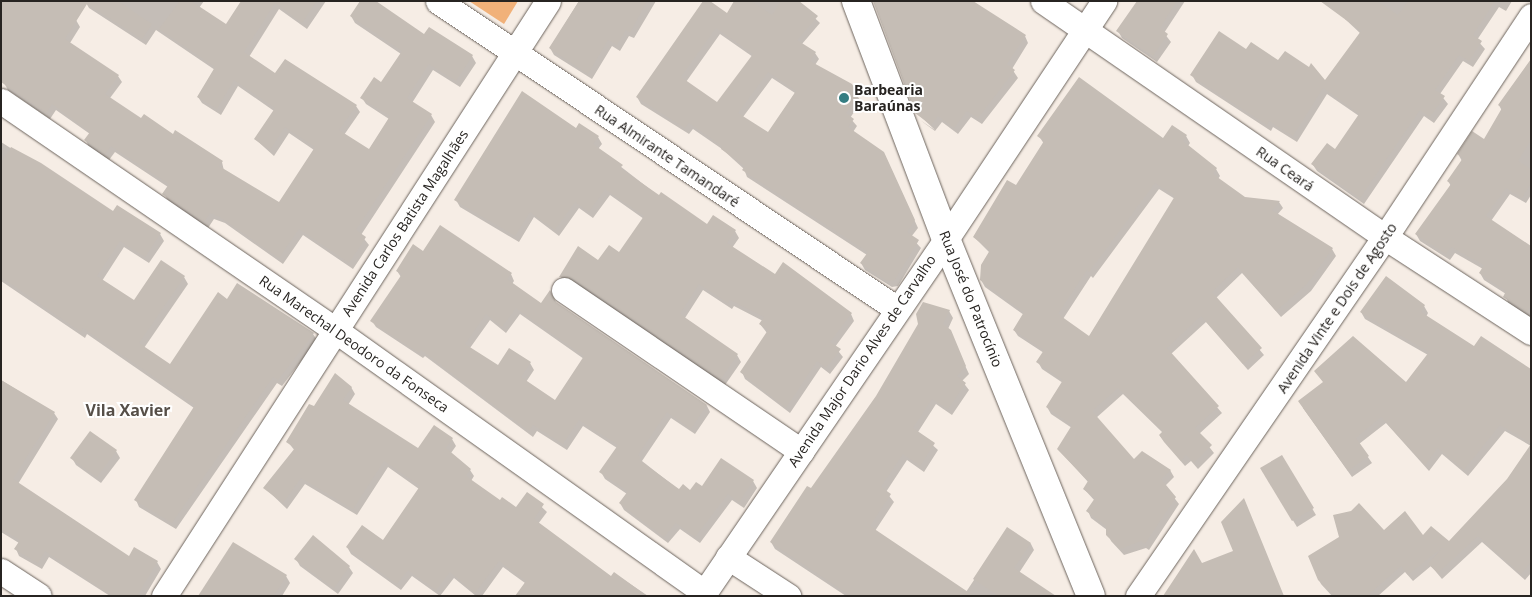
<!DOCTYPE html>
<meta charset="utf-8">
<style>
body{margin:0}
#map{position:relative;width:1532px;height:597px;overflow:hidden;background:#f6ede5;font-family:"Open Sans",sans-serif}
div>[style]{position:absolute}
[style*='--x']{left:calc(var(--x)*1px);top:calc(var(--y)*1px);width:calc(var(--w)*1px);rotate:calc(var(--a)*1deg)}
.green>*{inset:0;background:#f1b179}
.shadow>*{inset:0;background:#0003}
.building>*{inset:0;background:#c5bdb5}
.roads{filter:drop-shadow(0 0 1px #6c645d) drop-shadow(0 0 1px #6c645d)}
.minor>*{height:25px;margin:-12.5px;padding:0 12.5px;transform-origin:12.5px;border-radius:12.5px;background:#fff}
.tertiary>*{height:28px;margin:-14px;padding:0 14px;transform-origin:14px;border-radius:14px;background:#fff}
.dots>*{width:14px;height:14px;translate:-50% -50%;box-sizing:border-box;border:2px solid #fff;border-radius:50%}
span{translate:-50% -50%;white-space:nowrap;text-align:center;line-height:1.15;-webkit-text-stroke:4px #fff;paint-order:stroke}
.poi-label{font-size:14px;color:#272421;font-weight:700}
.left{translate:0 -50%;text-align:left}
.street-label{font-size:14px;color:#272421}
.quarter-label{font-size:16px;color:#564f48;font-weight:700}
.frame{position:absolute;inset:0;border:2px solid #272421;pointer-events:none}
</style>
<div id="map">
<div class="green">
<div style="clip-path:polygon(469px 1px,518px 1px,504px 24px)"></div>
</div>
<div class="shadow">
<div style="clip-path:polygon(85px 1px,204px 1px,199px 8px,227px 26px,242px 1px,326px 1px,307px 29px,279px 9px,249px 57px,275px 75px,356px 106px,360px 112px,344px 135px,369px 150px,389px 119px,366px 104px,362px 98px,382px 84px,401px 54px,355px 23px,351px 16px,425px 35px,472px 56px,476px 63px,460px 87px,433px 70px,412px 103px,431px 115px,435px 122px,361px 235px,369px 245px,353px 269px,303px 235px,283px 264px,225px 223px,214px 219px,208px 228px,168px 200px,164px 194px,168px 187px,115px 152px,109px 160px,89px 147px,86px 140px,90px 134px,56px 110px,50px 119px,8px 90px,4px 83px,76px 20px,80px 27px,70px 43px,118px 76px,122px 82px,110px 98px,141px 120px,222px 162px,224px 171px,279px 204px,314px 150px,289px 133px,274px 156px,255px 139px,274px 111px,238px 86px,221px 115px,202px 103px,198px 97px,215px 70px,156px 30px,146px 45px,89px 8px)"></div>
<div style="clip-path:polygon(579px 1px,656px 1px,634px 38px,629px 36px,620px 51px,612px 46px,592px 79px,554px 55px,550px 48px)"></div>
<div style="clip-path:polygon(evenodd,736px 1px,797px 1px,820px 23px,802px 44px,815px 53px,819px 59px,815px 65px,851px 85px,861px 102px,850px 118px,857px 126px,853px 132px,887px 160px,918px 228px,911px 237px,921px 248px,898px 286px,892px 287px,865px 270px,861px 263px,867px 255px,747px 177px,744px 169px,722px 149px,693px 129px,689px 134px,641px 104px,637px 97px,727px 15px,736px 1px,720px 34px,753px 57px,717px 104px,686px 82px,720px 34px,736px 1px,772px 78px,795px 93px,768px 134px,743px 117px,772px 78px)"></div>
<div style="clip-path:polygon(1139px 1px,1185px 1px,1164px 33px,1171px 42px,1157px 62px,1122px 38px,1118px 31px)"></div>
<div style="clip-path:polygon(1358px 1px,1512px 1px,1506px 11px,1499px 7px,1477px 40px,1485px 49px,1473px 67px,1463px 61px,1440px 94px,1448px 104px,1434px 123px,1424px 116px,1364px 204px,1317px 171px,1313px 165px,1335px 151px,1359px 116px,1327px 94px,1297px 142px,1273px 127px,1271px 131px,1196px 82px,1192px 75px,1247px 51px,1325px 82px,1361px 34px,1345px 19px)"></div>
<div style="clip-path:polygon(1025px 36px,1028px 43px,1012px 69px,1018px 78px,982px 124px,971px 117px,958px 134px,942px 122px,935px 131px,920px 120px,935px 130px,916px 112px)"></div>
<div style="clip-path:polygon(1531px 60px,1531px 195px,1526px 203px,1510px 194px,1491px 221px,1531px 248px,1531px 318px,1508px 303px,1506px 294px,1484px 280px,1480px 273px,1483px 269px,1455px 253px,1450px 260px,1420px 241px,1416px 234px,1451px 186px,1448px 181px,1462px 161px,1458px 154px,1485px 140px,1502px 111px,1499px 105px)"></div>
<div style="clip-path:polygon(576px 130px,598px 137px,602px 144px,598px 149px,660px 197px,708px 226px,735px 231px,739px 238px,732px 248px,775px 276px,851px 314px,854px 321px,835px 347px,843px 357px,830px 374px,821px 367px,790px 413px,745px 379px,742px 372px,767px 333px,760px 324px,763px 321px,734px 306px,732px 309px,703px 290px,685px 318px,737px 355px,741px 362px,725px 385px,564px 283px,561px 277px,620px 254px,644px 219px,610px 195px,593px 218px,579px 208px,559px 236px,534px 217px,519px 242px,460px 207px,456px 200px)"></div>
<div style="clip-path:polygon(evenodd,1039px 136px,1163px 140px,1186px 136px,1190px 143px,1188px 146px,1216px 169px,1220px 176px,1218px 179px,1244px 198px,1279px 202px,1283px 208px,1277px 215px,1332px 249px,1336px 256px,1311px 291px,1281px 317px,1242px 273px,1216px 298px,1264px 355px,1248px 370px,1206px 322px,1171px 354px,1222px 413px,1199px 434px,1214px 453px,1198px 469px,1191px 461px,1185px 466px,1164px 442px,1160px 436px,1163px 433px,1123px 394px,1096px 418px,1134px 461px,1170px 470px,1174px 477px,1165px 486px,1179px 504px,1149px 550px,1146px 548px,1124px 555px,1111px 541px,1107px 530px,1091px 518px,1088px 511px,1095px 501px,1084px 489px,1089px 483px,1058px 449px,1072px 428px,1051px 414px,1047px 407px,1063px 383px,1042px 369px,1038px 362px,1044px 353px,1018px 336px,1014px 330px,1024px 315px,985px 287px,981px 280px,990px 253px,974px 237px,1016px 187px,1044px 144px,1039px 136px,1159px 189px,1175px 199px,1089px 337px,1063px 319px,1091px 276px,1093px 278px,1159px 189px)"></div>
<div style="clip-path:polygon(1px 142px,113px 213px,160px 234px,164px 241px,149px 263px,124px 247px,102px 281px,134px 302px,184px 277px,188px 284px,144px 348px,170px 365px,227px 300px,313px 334px,317px 340px,282px 386px,277px 383px,176px 529px,139px 507px,136px 500px,194px 408px,87px 334px,85px 338px,1px 281px)"></div>
<div style="clip-path:polygon(evenodd,423px 252px,511px 274px,514px 281px,512px 284px,542px 305px,556px 303px,707px 406px,710px 412px,695px 434px,671px 418px,642px 461px,679px 490px,690px 492px,703px 488px,722px 460px,753px 481px,757px 488px,744px 508px,732px 500px,700px 543px,680px 529px,668px 543px,624px 510px,620px 503px,627px 494px,605px 479px,601px 472px,617px 448px,583px 426px,567px 450px,537px 431px,533px 437px,425px 356px,423px 358px,376px 327px,372px 321px,401px 277px,397px 271px,423px 252px,520px 314px,584px 359px,555px 402px,526px 382px,534px 370px,530px 363px,498px 367px,470px 348px,490px 320px,506px 333px,520px 314px)"></div>
<div style="clip-path:polygon(1386px 278px,1424px 306px,1428px 313px,1426px 317px,1531px 384px,1531px 573px,1525px 580px,1482px 542px,1442px 579px,1431px 566px,1413px 581px,1405px 572px,1378px 596px,1332px 596px,1321px 584px,1309px 557px,1384px 532px,1449px 542px,1508px 480px,1531px 446px,1505px 431px,1468px 476px,1442px 454px,1429px 471px,1386px 423px,1359px 444px,1372px 463px,1352px 477px,1303px 408px,1324px 383px,1316px 371px,1407px 384px,1428px 355px,1365px 319px,1361px 312px)"></div>
<div style="clip-path:polygon(949px 311px,953px 318px,948px 329px,969px 374px,962px 381px,969px 390px,952px 415px,936px 404px,918px 432px,938px 450px,924px 472px,907px 460px,886px 492px,894px 502px,875px 531px,966px 592px,1008px 529px,1031px 544px,1034px 550px,1019px 573px,1053px 596px,846px 596px,775px 549px,771px 542px)"></div>
<div style="clip-path:polygon(1px 380px,54px 413px,58px 419px,18px 484px,129px 557px,157px 562px,161px 569px,145px 596px,110px 596px,49px 557px,42px 569px,19px 556px,16px 549px,19px 543px,1px 532px)"></div>
<div style="clip-path:polygon(351px 387px,355px 394px,348px 405px,418px 450px,452px 439px,456px 446px,451px 453px,470px 470px,474px 476px,471px 481px,500px 502px,517px 509px,527px 493px,547px 512px,538px 524px,611px 577px,614px 573px,648px 596px,517px 596px,525px 583px,503px 567px,482px 596px,476px 596px,454px 578px,440px 596px,412px 576px,401px 590px,351px 554px,347px 547px,383px 542px,419px 489px,388px 467px,357px 515px,305px 484px,287px 509px,265px 488px,295px 451px,288px 442px,315px 408px)"></div>
<div style="clip-path:polygon(116px 451px,120px 458px,101px 483px,76px 465px,72px 458px)"></div>
<div style="clip-path:polygon(1282px 457px,1316px 515px,1297px 527px,1262px 469px)"></div>
<div style="clip-path:polygon(296px 559px,349px 567px,353px 573px,338px 594px,300px 566px)"></div>
<div style="clip-path:polygon(286px 576px,290px 583px,282px 596px,199px 596px)"></div>
</div>
<div class="building">
<div style="clip-path:polygon(1px 1px,118px 1px,152px 24px,142px 39px,87px 4px,65px 39px,119px 75px,105px 94px,141px 118px,144px 114px,173px 134px,175px 130px,223px 161px,219px 166px,279px 202px,315px 147px,285px 127px,270px 150px,254px 139px,275px 108px,234px 80px,217px 109px,197px 97px,215px 67px,159px 29px,180px 1px,191px 1px,226px 24px,241px 1px,317px 1px,302px 23px,275px 3px,244px 52px,275px 73px,285px 59px,357px 105px,339px 130px,369px 149px,390px 116px,360px 98px,374px 77px,381px 82px,402px 51px,350px 16px,360px 1px,376px 1px,424px 34px,429px 27px,473px 55px,456px 81px,429px 64px,407px 98px,432px 114px,356px 230px,366px 237px,349px 263px,299px 229px,279px 258px,220px 217px,210px 213px,204px 222px,162px 194px,169px 184px,111px 146px,105px 154px,84px 140px,90px 132px,52px 104px,46px 113px,1px 82px)"></div>
<div style="clip-path:polygon(579px 1px,647px 1px,630px 33px,626px 30px,617px 45px,608px 40px,588px 74px,549px 48px)"></div>
<div style="clip-path:polygon(evenodd,703px 1px,710px 1px,727px 13px,734px 1px,751px 1px,772px 15px,781px 1px,799px 1px,818px 16px,797px 40px,816px 52px,810px 61px,852px 84px,858px 95px,846px 113px,854px 119px,848px 127px,884px 152px,915px 220px,907px 232px,919px 240px,895px 280px,887px 281px,860px 263px,868px 252px,742px 170px,745px 166px,721px 149px,722px 146px,689px 123px,685px 128px,636px 97px,703px 1px,716px 28px,753px 54px,717px 102px,681px 77px,716px 28px,703px 1px,768px 72px,796px 91px,768px 132px,738px 113px,768px 72px)"></div>
<div style="clip-path:polygon(873px 1px,973px 1px,1026px 35px,1007px 64px,1015px 70px,978px 118px,967px 111px,954px 128px,938px 116px,931px 125px,915px 113px)"></div>
<div style="clip-path:polygon(1137px 1px,1177px 1px,1160px 28px,1168px 34px,1153px 56px,1116px 31px)"></div>
<div style="clip-path:polygon(1320px 1px,1377px 1px,1398px 15px,1408px 1px,1495px 1px,1473px 35px,1482px 41px,1469px 61px,1459px 55px,1435px 90px,1445px 96px,1430px 117px,1420px 110px,1360px 198px,1311px 164px,1327px 143px,1335px 149px,1359px 114px,1323px 88px,1293px 136px,1269px 121px,1267px 125px,1190px 75px,1219px 31px,1246px 49px,1251px 42px,1278px 60px,1285px 51px,1309px 67px,1311px 63px,1325px 80px,1361px 31px)"></div>
<div style="clip-path:polygon(1531px 59px,1531px 140px,1518px 161px,1531px 169px,1531px 183px,1522px 198px,1506px 188px,1486px 216px,1531px 246px,1531px 306px,1527px 312px,1503px 297px,1506px 291px,1479px 273px,1484px 265px,1451px 247px,1446px 254px,1415px 234px,1451px 184px,1447px 181px,1463px 158px,1457px 154px,1472px 131px,1484px 139px,1502px 108px,1498px 105px)"></div>
<div style="clip-path:polygon(evenodd,1079px 77px,1163px 138px,1172px 125px,1187px 135px,1183px 141px,1217px 168px,1213px 174px,1245px 197px,1280px 201px,1272px 210px,1333px 248px,1307px 284px,1276px 311px,1238px 267px,1212px 292px,1262px 348px,1243px 364px,1201px 316px,1167px 348px,1219px 406px,1195px 428px,1212px 445px,1194px 463px,1186px 455px,1181px 461px,1159px 435px,1163px 431px,1118px 388px,1092px 411px,1134px 459px,1142px 451px,1171px 470px,1161px 479px,1176px 497px,1145px 544px,1141px 541px,1120px 549px,1106px 535px,1106px 526px,1086px 511px,1095px 498px,1083px 489px,1088px 481px,1057px 449px,1072px 425px,1046px 407px,1063px 380px,1036px 362px,1044px 350px,1013px 330px,1024px 312px,980px 280px,981px 265px,990px 250px,973px 237px,1007px 180px,1016px 185px,1044px 141px,1037px 136px,1079px 77px,1155px 183px,1175px 196px,1089px 336px,1058px 314px,1087px 270px,1089px 272px,1155px 183px)"></div>
<div style="clip-path:polygon(522px 91px,576px 128px,579px 123px,599px 136px,593px 144px,623px 165px,620px 168px,659px 195px,661px 192px,707px 224px,713px 215px,736px 230px,727px 243px,775px 274px,783px 262px,852px 313px,830px 342px,841px 349px,826px 368px,817px 361px,786px 408px,740px 372px,768px 330px,759px 324px,764px 317px,730px 300px,728px 303px,699px 284px,680px 314px,738px 354px,721px 379px,572px 278px,559px 277px,578px 246px,598px 260px,609px 245px,619px 252px,644px 216px,605px 189px,589px 212px,575px 202px,555px 230px,530px 212px,515px 236px,454px 200px)"></div>
<div style="clip-path:polygon(11px 147px,41px 163px,113px 211px,117px 205px,161px 233px,145px 257px,120px 241px,97px 276px,134px 300px,161px 260px,185px 276px,139px 343px,170px 364px,218px 292px,227px 299px,237px 283px,314px 333px,278px 380px,273px 377px,172px 523px,134px 500px,195px 405px,83px 328px,81px 332px,1px 277px,1px 163px)"></div>
<div style="clip-path:polygon(evenodd,440px 225px,512px 273px,507px 279px,541px 303px,550px 290px,556px 302px,707px 405px,691px 429px,667px 412px,638px 455px,641px 458px,639px 460px,679px 489px,683px 484px,690px 490px,696px 482px,702px 486px,721px 458px,754px 480px,739px 502px,728px 494px,695px 537px,676px 523px,664px 537px,619px 503px,628px 491px,599px 472px,618px 445px,579px 420px,563px 444px,533px 425px,529px 431px,421px 350px,419px 353px,370px 321px,402px 274px,396px 271px,413px 244px,423px 251px,440px 225px,516px 308px,584px 356px,555px 400px,521px 377px,531px 362px,509px 348px,498px 365px,465px 344px,486px 314px,502px 327px,516px 308px)"></div>
<div style="clip-path:polygon(1386px 276px,1425px 305px,1421px 312px,1474px 346px,1481px 336px,1531px 369px,1531px 443px,1500px 425px,1464px 470px,1438px 448px,1425px 465px,1381px 417px,1356px 438px,1369px 456px,1348px 471px,1298px 401px,1323px 382px,1314px 371px,1353px 336px,1406px 382px,1429px 352px,1360px 312px)"></div>
<div style="clip-path:polygon(923px 302px,950px 310px,943px 324px,951px 330px,966px 366px,957px 376px,966px 383px,948px 409px,932px 399px,913px 428px,935px 443px,920px 466px,903px 454px,881px 487px,891px 494px,870px 526px,974px 596px,851px 596px,770px 542px,807px 486px,811px 488px,876px 396px,918px 324px,916px 314px)"></div>
<div style="clip-path:polygon(335px 373px,352px 387px,343px 400px,418px 448px,434px 425px,453px 438px,446px 448px,471px 469px,466px 476px,500px 500px,502px 497px,516px 507px,527px 492px,544px 504px,534px 519px,611px 576px,614px 572px,647px 596px,515px 596px,526px 581px,499px 561px,475px 593px,450px 572px,436px 590px,408px 570px,397px 584px,346px 547px,362px 525px,383px 540px,420px 486px,384px 461px,353px 509px,301px 478px,283px 503px,263px 488px,295px 448px,286px 442px,309px 404px,314px 406px)"></div>
<div style="clip-path:polygon(1px 380px,55px 412px,13px 479px,129px 556px,134px 547px,158px 561px,137px 596px,112px 596px,45px 551px,38px 563px,14px 549px,20px 540px,1px 529px)"></div>
<div style="clip-path:polygon(90px 431px,117px 450px,97px 477px,70px 458px)"></div>
<div style="clip-path:polygon(1531px 444px,1531px 562px,1521px 574px,1478px 536px,1438px 573px,1428px 564px,1443px 547px,1408px 575px,1401px 566px,1367px 596px,1334px 596px,1318px 580px,1308px 556px,1339px 537px,1333px 515px,1351px 511px,1359px 503px,1384px 530px,1405px 511px,1423px 535px,1431px 526px,1449px 541px,1507px 479px)"></div>
<div style="clip-path:polygon(1282px 455px,1314px 508px,1292px 521px,1260px 468px)"></div>
<div style="clip-path:polygon(1244px 498px,1284px 596px,1163px 596px,1194px 549px,1202px 563px,1233px 551px,1221px 522px)"></div>
<div style="clip-path:polygon(1007px 527px,1031px 543px,1014px 568px,1056px 596px,999px 596px,973px 579px)"></div>
<div style="clip-path:polygon(313px 535px,350px 566px,334px 588px,294px 559px)"></div>
<div style="clip-path:polygon(233px 542px,287px 575px,274px 596px,198px 596px)"></div>
</div>
<div class="roads">
<div class="minor">
<div style="--x:438;--y:1;--w:553;--a:33.86"></div>
<div style="--x:1043;--y:1;--w:416;--a:34.6"></div>
<div style="--x:1385;--y:237;--w:174;--a:33.1"></div>
<div style="--x:1;--y:101;--w:405;--a:34.4"></div>
<div style="--x:335;--y:330;--w:453;--a:35.4"></div>
<div style="--x:564;--y:290;--w:287;--a:34.2"></div>
<div style="--x:728;--y:557;--w:72;--a:33"></div>
<div style="--x:1;--y:571;--w:45;--a:33.3"></div>
<div style="--x:164;--y:596;--w:708;--a:-57.16"></div>
<div style="--x:702;--y:596;--w:432;--a:-55.6"></div>
<div style="--x:946;--y:239;--w:286;--a:-56.4"></div>
<div style="--x:1138;--y:596;--w:436;--a:-55.5"></div>
<div style="--x:1385;--y:237;--w:265;--a:-56.5"></div>
</div>
<div class="tertiary">
<div style="--x:856;--y:1;--w:254;--a:69.3"></div>
<div style="--x:946;--y:239;--w:385;--a:67.9"></div>
</div>
</div>
<div class="dots">
<div style="left:844px;top:98px;background:#347d82"></div>
</div>
<div class="poi-label">
<span class="left" style="left:854px;top:98px">Barbearia<br>Baraúnas</span>
</div>
<div class="street-label">
<span style="left:667px;top:156px;rotate:34deg">Rua Almirante Tamandaré</span>
<span style="left:1285px;top:169px;rotate:35deg">Rua Ceará</span>
<span style="left:405px;top:223px;rotate:-57deg">Avenida Carlos Batista Magalhães</span>
<span style="left:971px;top:299px;rotate:68deg">Rua José do Patrocínio</span>
<span style="left:1337px;top:308px;rotate:-56deg">Avenida Vinte e Dois de Agosto</span>
<span style="left:354px;top:344px;rotate:35deg">Rua Marechal Deodoro da Fonseca</span>
<span style="left:862px;top:361px;rotate:-56deg">Avenida Major Dario Alves de Carvalho</span>
</div>
<div class="quarter-label">
<span style="left:128px;top:410px">Vila Xavier</span>
</div>
<div class="frame"></div>
</div>
